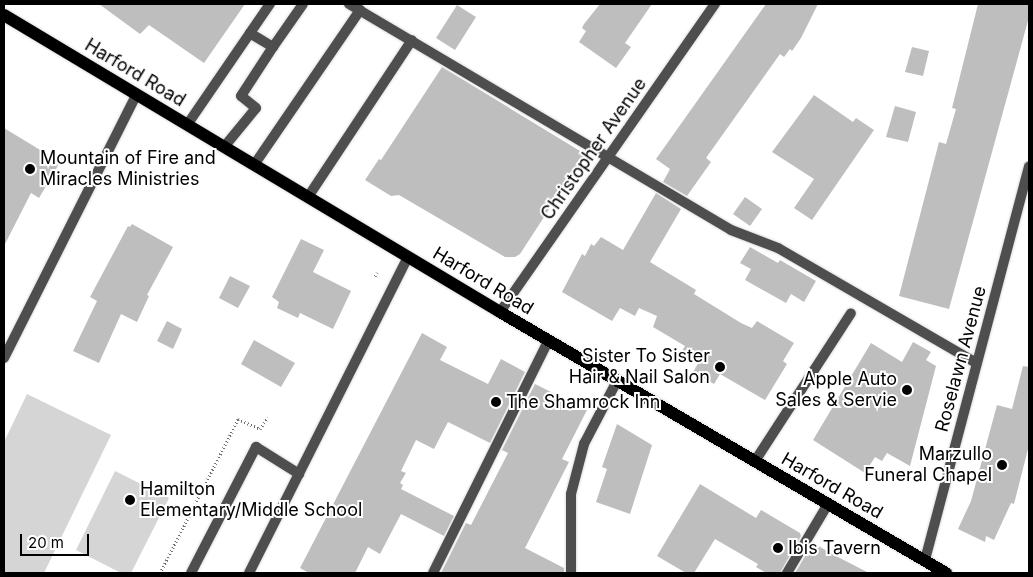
<!DOCTYPE html>
<style>
body{margin:0}
#map{position:relative;width:1033px;height:577px;overflow:hidden;background:#fff;font-family:Inter,sans-serif}
div>[style]{position:absolute}
[style*='--x']{left:calc(var(--x)*1px);top:calc(var(--y)*1px);width:calc(var(--w)*1px);rotate:calc(var(--a)*1deg)}
.green>*{inset:0;background:#d5d5d5}
.building>*{inset:0;background:#bebebe}
.path>*{height:3px;margin-top:-1.5px;transform-origin:0;background:repeating-linear-gradient(90deg,#707070 0 1px,transparent 0 3.5px)}
.roads{filter:drop-shadow(0 0 1px #dbdbdb) drop-shadow(0 0 1px #dbdbdb)}
.service>*{height:10px;margin:-5px;padding:0 5px;transform-origin:5px;border-radius:5px;background:#4e4e4e}
.minor>*{height:10px;margin:-5px;padding:0 5px;transform-origin:5px;border-radius:5px;background:#4e4e4e}
.primary>*{height:12px;margin:-6px;padding:0 6px;transform-origin:6px;border-radius:6px;background:#000}
.dots>*{width:14px;height:14px;translate:-50% -50%;box-sizing:border-box;border:2px solid #fff;border-radius:50%}
span{translate:-50% -50%;white-space:nowrap;text-align:center;line-height:1.15;-webkit-text-stroke:4px #fff;paint-order:stroke}
.street-label{font-size:18px;color:#000}
.poi-label{font-size:18px;color:#000}
.left{translate:0 -50%;text-align:left}
.right{translate:-100% -50%;text-align:right}
.frame{position:absolute;inset:0;border:5px solid #000;pointer-events:none}
.scale{position:absolute;left:20px;top:534px;width:69px;height:22px;box-sizing:border-box;border:2px solid #000;border-top:0;padding-left:6px;font-size:15px;line-height:18px;white-space:nowrap;color:#000;-webkit-text-stroke:4px #fff;paint-order:stroke}
</style>
<div id="map">
<div class="green">
<div style="clip-path:polygon(27px 394px,111px 435px,44px 573px,4px 573px,4px 442px)"></div>
<div style="clip-path:polygon(115px 471px,169px 498px,131px 573px,121px 573px,76px 550px)"></div>
</div>
<div class="building">
<div style="clip-path:polygon(99px 4px,245px 4px,204px 63px,149px 25px,140px 34px)"></div>
<div style="clip-path:polygon(600px 4px,652px 4px,625px 43px,631px 47px,616px 68px,579px 42px,586px 31px,582px 28px,584px 24px)"></div>
<div style="clip-path:polygon(766px 4px,818px 4px,801px 38px,792px 51px,790px 49px,784px 57px,780px 54px,706px 158px,711px 162px,687px 196px,663px 182px,670px 169px,656px 159px)"></div>
<div style="clip-path:polygon(978px 4px,1029px 4px,1029px 17px,949px 309px,899px 296px,939px 142px,946px 144px,956px 109px,952px 108px)"></div>
<div style="clip-path:polygon(457px 5px,476px 17px,455px 50px,436px 38px)"></div>
<div style="clip-path:polygon(912px 47px,929px 51px,923px 76px,905px 72px)"></div>
<div style="clip-path:polygon(442px 67px,585px 154px,520px 254px,515px 257px,505px 257px,399px 195px,391px 196px,365px 180px,379px 159px,381px 160px)"></div>
<div style="clip-path:polygon(814px 95px,853px 122px,856px 118px,874px 130px,812px 220px,794px 208px,814px 179px,772px 152px)"></div>
<div style="clip-path:polygon(895px 106px,916px 112px,908px 142px,886px 137px)"></div>
<div style="clip-path:polygon(4px 128px,60px 162px,39px 198px,31px 193px,4px 246px)"></div>
<div style="clip-path:polygon(656px 193px,681px 209px,650px 262px,696px 290px,694px 294px,741px 323px,752px 328px,757px 321px,794px 343px,783px 361px,787px 364px,765px 400px,720px 374px,714px 384px,693px 372px,699px 362px,682px 351px,685px 346px,653px 327px,657px 316px,639px 308px,635px 316px,620px 308px,612px 321px,562px 292px,582px 254px,585px 256px,591px 244px,594px 246px,601px 237px,623px 250px)"></div>
<div style="clip-path:polygon(745px 197px,762px 209px,750px 226px,733px 214px)"></div>
<div style="clip-path:polygon(132px 224px,173px 247px,147px 295px,149px 296px,137px 322px,121px 314px,99px 363px,73px 351px,97px 301px,90px 297px,128px 226px,130px 227px)"></div>
<div style="clip-path:polygon(301px 239px,324px 250px,313px 272px,351px 291px,333px 329px,300px 313px,298px 318px,277px 308px,279px 302px,272px 297px)"></div>
<div style="clip-path:polygon(750px 247px,778px 263px,780px 260px,816px 281px,804px 302px,791px 294px,786px 303px,745px 280px,751px 269px,740px 263px)"></div>
<div style="clip-path:polygon(230px 276px,250px 286px,238px 308px,219px 298px)"></div>
<div style="clip-path:polygon(167px 321px,182px 329px,173px 349px,157px 341px)"></div>
<div style="clip-path:polygon(422px 333px,447px 347px,440px 360px,488px 384px,501px 359px,525px 372px,490px 443px,448px 422px,434px 449px,416px 440px,401px 471px,406px 473px,400px 483px,403px 485px,401px 489px,454px 516px,444px 536px,401px 514px,380px 554px,368px 547px,355px 573px,309px 573px,300px 568px)"></div>
<div style="clip-path:polygon(254px 340px,295px 363px,281px 387px,241px 364px)"></div>
<div style="clip-path:polygon(913px 342px,931px 352px,926px 360px,936px 366px,910px 466px,887px 453px,882px 461px,875px 457px,865px 473px,813px 440px,871px 343px,902px 362px)"></div>
<div style="clip-path:polygon(1023px 366px,1029px 367px,1029px 445px,1014px 504px,1011px 503px,994px 540px,986px 536px,985px 542px,958px 529px,971px 501px,997px 405px,1012px 409px)"></div>
<div style="clip-path:polygon(535px 384px,587px 410px,562px 459px,569px 462px,525px 548px,564px 568px,564px 573px,441px 573px,466px 523px,471px 525px,508px 453px,502px 450px)"></div>
<div style="clip-path:polygon(617px 424px,652px 445px,630px 514px,596px 502px,607px 469px,602px 467px)"></div>
<div style="clip-path:polygon(700px 484px,756px 518px,761px 510px,800px 533px,801px 536px,780px 573px,766px 573px,756px 567px,758px 564px,715px 539px,694px 573px,686px 573px,657px 556px)"></div>
<div style="clip-path:polygon(813px 543px,836px 556px,869px 573px,795px 573px)"></div>
</div>
<div class="path">
<div style="--x:375;--y:276;--w:4;--a:-56"></div>
<div style="--x:160;--y:573;--w:173;--a:-63.1"></div>
<div style="--x:238;--y:419;--w:24;--a:24"></div>
<div style="--x:260;--y:429;--w:14;--a:-56"></div>
</div>
<div class="roads">
<div class="service">
<div style="--x:349;--y:4;--w:444;--a:30.6"></div>
<div style="--x:731;--y:230;--w:50;--a:21"></div>
<div style="--x:778;--y:248;--w:229;--a:30.1"></div>
<div style="--x:273;--y:47;--w:52;--a:-55.1"></div>
<div style="--x:224;--y:147;--w:50;--a:-50.6"></div>
<div style="--x:256;--y:108;--w:19;--a:-141"></div>
<div style="--x:241;--y:96;--w:59;--a:-56.9"></div>
<div style="--x:273;--y:47;--w:27;--a:-149"></div>
<div style="--x:254;--y:165;--w:188;--a:-55.6"></div>
<div style="--x:308;--y:197;--w:188;--a:-56.5"></div>
<div style="--x:755;--y:461;--w:176;--a:-57"></div>
<div style="--x:191;--y:573;--w:142;--a:-62.7"></div>
<div style="--x:256;--y:447;--w:51;--a:32.1"></div>
<div style="--x:433;--y:573;--w:259;--a:-63.6"></div>
<div style="--x:571;--y:573;--w:79;--a:-90"></div>
<div style="--x:571;--y:494;--w:52;--a:-75.4"></div>
<div style="--x:584;--y:444;--w:71;--a:-62.4"></div>
<div style="--x:787;--y:573;--w:80;--a:-59.3"></div>
</div>
<div class="minor">
<div style="--x:187;--y:125;--w:147;--a:-55.6"></div>
<div style="--x:500;--y:312;--w:376;--a:-55.1"></div>
<div style="--x:4;--y:358;--w:294;--a:-63.3"></div>
<div style="--x:925;--y:560;--w:407;--a:-75.2"></div>
<div style="--x:249;--y:573;--w:354;--a:-63.3"></div>
</div>
<div class="primary">
<div style="--x:4;--y:15;--w:578;--a:30.91"></div>
<div style="--x:500;--y:312;--w:517;--a:30.34"></div>
</div>
</div>
<div class="dots">
<div style="left:30px;top:169px;background:#000"></div>
<div style="left:720px;top:367px;background:#000"></div>
<div style="left:907px;top:390px;background:#000"></div>
<div style="left:496px;top:402px;background:#000"></div>
<div style="left:1002px;top:465px;background:#000"></div>
<div style="left:130px;top:500px;background:#000"></div>
<div style="left:778px;top:548px;background:#000"></div>
</div>
<div class="street-label">
<span style="left:135px;top:73px;rotate:31deg">Harford Road</span>
<span style="left:594px;top:149px;rotate:-55deg">Christopher Avenue</span>
<span style="left:483px;top:281px;rotate:31deg">Harford Road</span>
<span style="left:961px;top:359px;rotate:-75deg">Roselawn Avenue</span>
<span style="left:832px;top:486px;rotate:30deg">Harford Road</span>
</div>
<div class="poi-label">
<span class="left" style="left:40px;top:169px">Mountain of Fire and<br>Miracles Ministries</span>
<span class="right" style="left:710px;top:367px">Sister To Sister<br>Hair &amp; Nail Salon</span>
<span class="right" style="left:897px;top:390px">Apple Auto<br>Sales &amp; Servie</span>
<span class="left" style="left:506px;top:402px">The Shamrock Inn</span>
<span class="right" style="left:992px;top:465px">Marzullo<br>Funeral Chapel</span>
<span class="left" style="left:140px;top:500px">Hamilton<br>Elementary/Middle School</span>
<span class="left" style="left:788px;top:548px">Ibis Tavern</span>
</div>
<div class="frame"></div>
<div class="scale">20 m</div>
</div>
